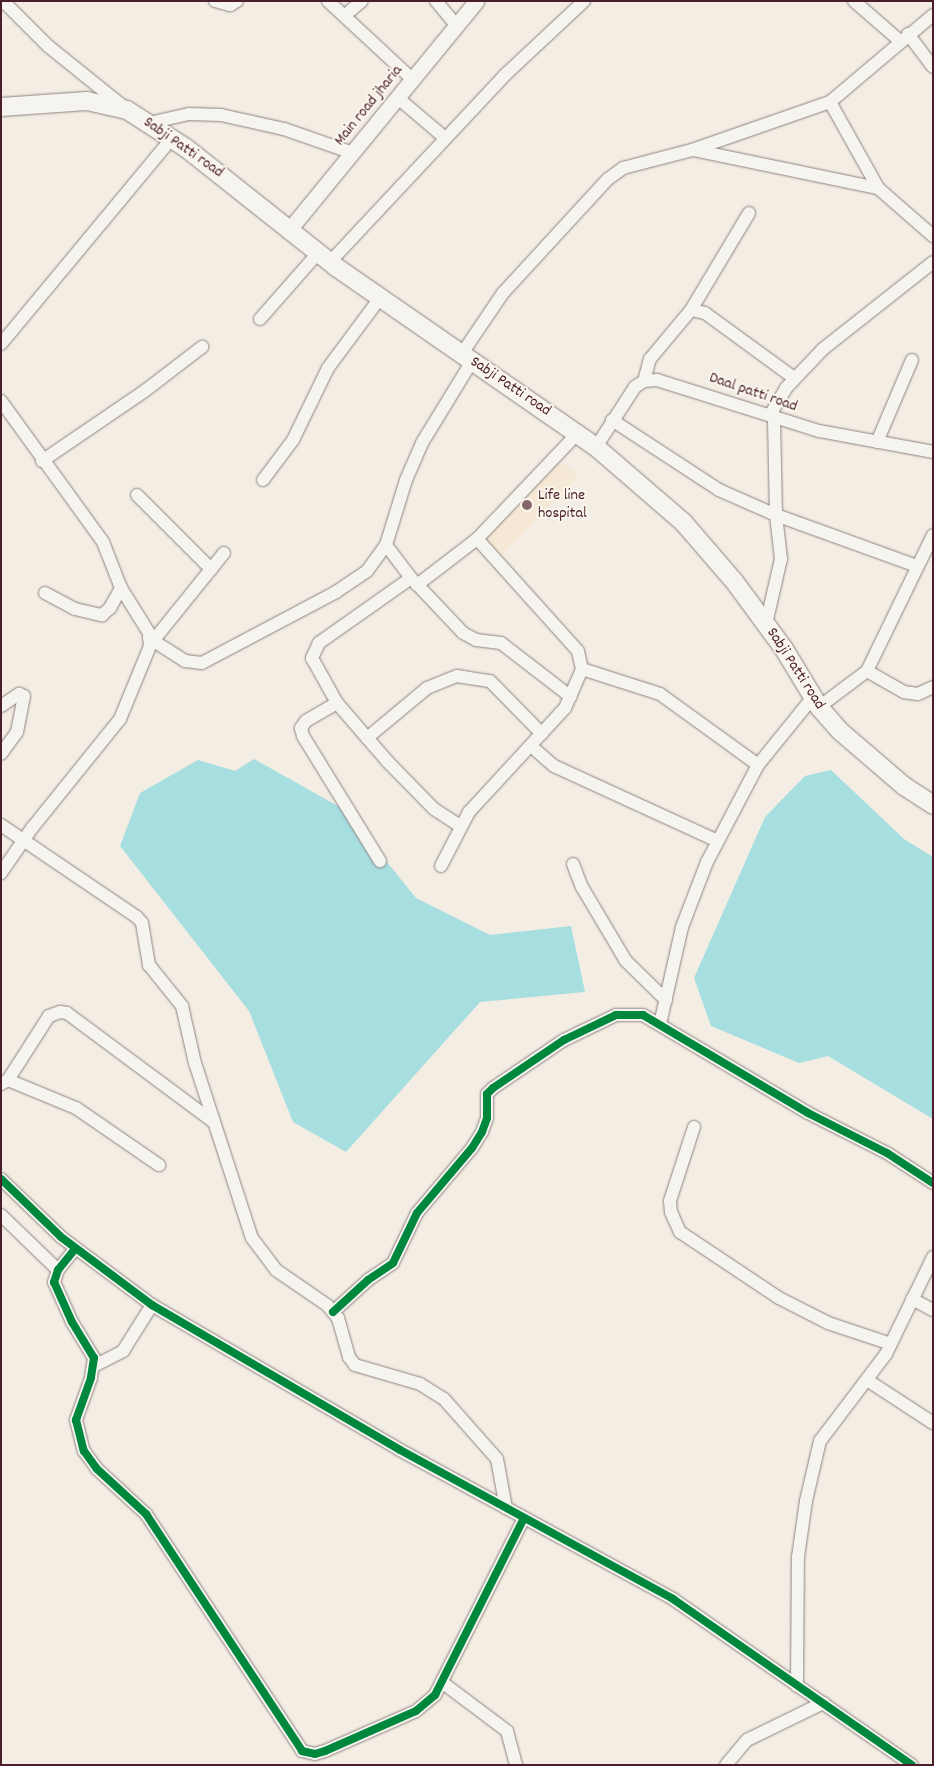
<!DOCTYPE html>
<style>
body{margin:0}
#map{position:relative;width:934px;height:1766px;overflow:hidden;background:#f3ede3;font-family:Dekko,sans-serif}
div>[style]{position:absolute}
[style*='--x']{left:calc(var(--x)*1px);top:calc(var(--y)*1px);width:calc(var(--w)*1px);rotate:calc(var(--a)*1deg)}
.built>*{inset:0;background:#f5e9d6}
.water>*{inset:0;background:#a7dee0}
.roads{filter:drop-shadow(0 0 1px #8e8381) drop-shadow(0 0 1px #8e8381)}
.minor>*{height:12px;margin:-6px;padding:0 6px;transform-origin:6px;border-radius:6px;background:#f6f4ef}
.tertiary>*{height:15px;margin:-7.5px;padding:0 7.5px;transform-origin:7.5px;border-radius:7.5px;background:#f6f4ef}
.secondary>*{height:18px;margin:-9px;padding:0 9px;transform-origin:9px;border-radius:9px;background:#f6f4ef}
.cycleway>*{height:8px;margin:-4px;padding:0 4px;transform-origin:4px;border-radius:4px;background:#00873e}
.dots>*{width:14px;height:14px;translate:-50% -50%;box-sizing:border-box;border:2px solid #fbf7ec;border-radius:50%}
span{translate:-50% -50%;white-space:nowrap;text-align:center;line-height:1.15;-webkit-text-stroke:4px #fbf7ec;paint-order:stroke}
.street-label{font-size:16px;color:#4a1f2b}
.poi-label{font-size:16px;color:#4a1f2b}
.left{translate:0 -50%;text-align:left}
.frame{position:absolute;inset:0;border:2px solid #4a1f2b;pointer-events:none}
</style>
<div id="map">
<div class="built">
<div style="clip-path:polygon(551px 455px,579px 475px,502px 555px,477px 535px)"></div>
</div>
<div class="water">
<div style="clip-path:polygon(254px 759px,345px 810px,416px 898px,490px 935px,571px 926px,585px 992px,480px 1002px,346px 1152px,293px 1122px,249px 1011px,120px 846px,140px 793px,198px 760px,235px 771px)"></div>
<div style="clip-path:polygon(831px 770px,904px 839px,933px 857px,933px 1119px,828px 1056px,799px 1063px,711px 1026px,694px 978px,765px 817px,805px 776px)"></div>
</div>
<div class="roads">
<div class="minor">
<div style="--x:3;--y:1;--w:64;--a:45"></div>
<div style="--x:48;--y:46;--w:99;--a:38.8"></div>
<div style="--x:215;--y:1;--w:16;--a:15"></div>
<div style="--x:230;--y:5;--w:8;--a:-30"></div>
<div style="--x:328;--y:1;--w:116;--a:42.9"></div>
<div style="--x:436;--y:1;--w:33;--a:50"></div>
<div style="--x:854;--y:1;--w:61;--a:41"></div>
<div style="--x:344;--y:16;--w:23;--a:-40"></div>
<div style="--x:908;--y:34;--w:41;--a:52.9"></div>
<div style="--x:398;--y:98;--w:62;--a:40.4"></div>
<div style="--x:830;--y:102;--w:98;--a:60.8"></div>
<div style="--x:878;--y:188;--w:73;--a:41.1"></div>
<div style="--x:149;--y:123;--w:41;--a:-12.7"></div>
<div style="--x:189;--y:114;--w:32;--a:2"></div>
<div style="--x:221;--y:115;--w:65;--a:12.5"></div>
<div style="--x:284;--y:129;--w:73;--a:19.2"></div>
<div style="--x:694;--y:150;--w:188;--a:11.7"></div>
<div style="--x:330;--y:262;--w:258;--a:-46.9"></div>
<div style="--x:506;--y:74;--w:107;--a:-43.1"></div>
<div style="--x:691;--y:310;--w:113;--a:-59.1"></div>
<div style="--x:260;--y:319;--w:88;--a:-48.7"></div>
<div style="--x:1;--y:344;--w:268;--a:-50.3"></div>
<div style="--x:461;--y:355;--w:75;--a:-55.9"></div>
<div style="--x:503;--y:293;--w:155;--a:-47.4"></div>
<div style="--x:608;--y:179;--w:19;--a:-36"></div>
<div style="--x:623;--y:168;--w:71;--a:-14.6"></div>
<div style="--x:692;--y:150;--w:146;--a:-19.2"></div>
<div style="--x:830;--y:102;--w:135;--a:-40.2"></div>
<div style="--x:644;--y:381;--w:23;--a:-75"></div>
<div style="--x:650;--y:359;--w:64;--a:-50.1"></div>
<div style="--x:691;--y:310;--w:14;--a:12"></div>
<div style="--x:705;--y:313;--w:110;--a:36.1"></div>
<div style="--x:1;--y:401;--w:174;--a:54.1"></div>
<div style="--x:103;--y:542;--w:49;--a:68.6"></div>
<div style="--x:121;--y:588;--w:53;--a:58.1"></div>
<div style="--x:149;--y:633;--w:13;--a:86"></div>
<div style="--x:150;--y:646;--w:79;--a:112.3"></div>
<div style="--x:120;--y:719;--w:140;--a:128.9"></div>
<div style="--x:32;--y:828;--w:55;--a:124.6"></div>
<div style="--x:770;--y:415;--w:31;--a:-59"></div>
<div style="--x:786;--y:388;--w:54;--a:-46.5"></div>
<div style="--x:823;--y:349;--w:140;--a:-38.3"></div>
<div style="--x:612;--y:420;--w:128;--a:33.2"></div>
<div style="--x:719;--y:490;--w:62;--a:23.7"></div>
<div style="--x:776;--y:515;--w:150;--a:19.9"></div>
<div style="--x:877;--y:442;--w:89;--a:-66.9"></div>
<div style="--x:596;--y:447;--w:72;--a:-57"></div>
<div style="--x:635;--y:387;--w:11;--a:-34"></div>
<div style="--x:644;--y:381;--w:13;--a:-4"></div>
<div style="--x:657;--y:380;--w:170;--a:17.5"></div>
<div style="--x:819;--y:431;--w:116;--a:10.4"></div>
<div style="--x:42;--y:461;--w:126;--a:-34.3"></div>
<div style="--x:146;--y:390;--w:71;--a:-37.5"></div>
<div style="--x:263;--y:480;--w:50;--a:-53.1"></div>
<div style="--x:293;--y:440;--w:80;--a:-64.1"></div>
<div style="--x:328;--y:368;--w:87;--a:-53.4"></div>
<div style="--x:137;--y:495;--w:105;--a:45"></div>
<div style="--x:386;--y:545;--w:41;--a:52.9"></div>
<div style="--x:411;--y:578;--w:76;--a:46.6"></div>
<div style="--x:463;--y:633;--w:15;--a:28"></div>
<div style="--x:476;--y:640;--w:25;--a:7"></div>
<div style="--x:501;--y:643;--w:88;--a:37.6"></div>
<div style="--x:411;--y:578;--w:113;--a:144.8"></div>
<div style="--x:319;--y:643;--w:17;--a:115"></div>
<div style="--x:312;--y:658;--w:51;--a:60.9"></div>
<div style="--x:337;--y:703;--w:77;--a:49.2"></div>
<div style="--x:387;--y:761;--w:67;--a:45.6"></div>
<div style="--x:434;--y:809;--w:31;--a:33"></div>
<div style="--x:417;--y:585;--w:76;--a:-37.5"></div>
<div style="--x:477;--y:539;--w:145;--a:-46.4"></div>
<div style="--x:45;--y:593;--w:34;--a:28"></div>
<div style="--x:75;--y:609;--w:28;--a:13"></div>
<div style="--x:102;--y:615;--w:11;--a:-41"></div>
<div style="--x:110;--y:608;--w:23;--a:-61"></div>
<div style="--x:766;--y:624;--w:67;--a:-77"></div>
<div style="--x:781;--y:559;--w:44;--a:-96.5"></div>
<div style="--x:776;--y:515;--w:98;--a:-91.2"></div>
<div style="--x:149;--y:638;--w:43;--a:32.6"></div>
<div style="--x:185;--y:661;--w:17;--a:7"></div>
<div style="--x:202;--y:663;--w:152;--a:-27.9"></div>
<div style="--x:336;--y:592;--w:37;--a:-34"></div>
<div style="--x:367;--y:571;--w:32;--a:-54"></div>
<div style="--x:386;--y:545;--w:68;--a:-72.9"></div>
<div style="--x:406;--y:480;--w:40;--a:-66.6"></div>
<div style="--x:422;--y:443;--w:96;--a:-58.6"></div>
<div style="--x:153;--y:641;--w:113;--a:-51.1"></div>
<div style="--x:582;--y:669;--w:82;--a:17.8"></div>
<div style="--x:660;--y:694;--w:121;--a:35.9"></div>
<div style="--x:867;--y:671;--w:43;--a:29.6"></div>
<div style="--x:904;--y:692;--w:14;--a:8"></div>
<div style="--x:918;--y:694;--w:17;--a:-25"></div>
<div style="--x:337;--y:703;--w:36;--a:150"></div>
<div style="--x:306;--y:721;--w:9;--a:126"></div>
<div style="--x:301;--y:728;--w:8;--a:76"></div>
<div style="--x:303;--y:736;--w:147;--a:58.4"></div>
<div style="--x:1;--y:706;--w:22;--a:-34"></div>
<div style="--x:19;--y:694;--w:5;--a:22"></div>
<div style="--x:24;--y:696;--w:37;--a:101"></div>
<div style="--x:17;--y:732;--w:27;--a:126"></div>
<div style="--x:819;--y:707;--w:60;--a:-36.9"></div>
<div style="--x:867;--y:671;--w:151;--a:-64.1"></div>
<div style="--x:367;--y:738;--w:78;--a:-39.8"></div>
<div style="--x:427;--y:688;--w:32;--a:-22"></div>
<div style="--x:457;--y:676;--w:33;--a:9"></div>
<div style="--x:490;--y:681;--w:74;--a:45.5"></div>
<div style="--x:531;--y:746;--w:30;--a:41"></div>
<div style="--x:554;--y:766;--w:180;--a:24.6"></div>
<div style="--x:1;--y:825;--w:164;--a:34.1"></div>
<div style="--x:137;--y:917;--w:8;--a:50"></div>
<div style="--x:142;--y:923;--w:43;--a:80.5"></div>
<div style="--x:149;--y:965;--w:53;--a:51.2"></div>
<div style="--x:182;--y:1006;--w:58;--a:77.2"></div>
<div style="--x:195;--y:1063;--w:184;--a:72"></div>
<div style="--x:252;--y:1238;--w:40;--a:53"></div>
<div style="--x:276;--y:1270;--w:62;--a:34.5"></div>
<div style="--x:327;--y:1305;--w:17;--a:50"></div>
<div style="--x:338;--y:1318;--w:41;--a:74.2"></div>
<div style="--x:349;--y:1357;--w:10;--a:53"></div>
<div style="--x:355;--y:1365;--w:68;--a:16.3"></div>
<div style="--x:420;--y:1384;--w:28;--a:32"></div>
<div style="--x:444;--y:1399;--w:80;--a:48.5"></div>
<div style="--x:497;--y:1459;--w:50;--a:79.6"></div>
<div style="--x:573;--y:864;--w:25;--a:69"></div>
<div style="--x:582;--y:887;--w:86;--a:59.3"></div>
<div style="--x:626;--y:961;--w:56;--a:44.3"></div>
<div style="--x:441;--y:866;--w:61;--a:-62.6"></div>
<div style="--x:469;--y:812;--w:142;--a:-47.3"></div>
<div style="--x:565;--y:708;--w:43;--a:-66.4"></div>
<div style="--x:582;--y:669;--w:18;--a:-103"></div>
<div style="--x:578;--y:651;--w:151;--a:-132"></div>
<div style="--x:660;--y:1024;--w:99;--a:-77.2"></div>
<div style="--x:682;--y:927;--w:70;--a:-69"></div>
<div style="--x:707;--y:862;--w:110;--a:-62.3"></div>
<div style="--x:758;--y:765;--w:87;--a:-51"></div>
<div style="--x:8;--y:1080;--w:74;--a:22.4"></div>
<div style="--x:76;--y:1108;--w:101;--a:34.5"></div>
<div style="--x:1;--y:1084;--w:8;--a:-30"></div>
<div style="--x:8;--y:1080;--w:76;--a:-57.4"></div>
<div style="--x:49;--y:1016;--w:12;--a:-20"></div>
<div style="--x:60;--y:1012;--w:7;--a:8"></div>
<div style="--x:67;--y:1013;--w:183;--a:36.6"></div>
<div style="--x:694;--y:1127;--w:78;--a:108"></div>
<div style="--x:670;--y:1201;--w:11;--a:85"></div>
<div style="--x:671;--y:1212;--w:22;--a:66"></div>
<div style="--x:680;--y:1232;--w:119;--a:33.7"></div>
<div style="--x:779;--y:1298;--w:55;--a:27"></div>
<div style="--x:828;--y:1323;--w:66;--a:18.4"></div>
<div style="--x:1;--y:1179;--w:83;--a:44"></div>
<div style="--x:61;--y:1237;--w:114;--a:36.8"></div>
<div style="--x:152;--y:1305;--w:287;--a:30.3"></div>
<div style="--x:400;--y:1450;--w:311;--a:28.6"></div>
<div style="--x:673;--y:1599;--w:291;--a:34.8"></div>
<div style="--x:1;--y:1215;--w:79;--a:44"></div>
<div style="--x:75;--y:1249;--w:27;--a:129"></div>
<div style="--x:58;--y:1270;--w:13;--a:108"></div>
<div style="--x:54;--y:1282;--w:44;--a:65.8"></div>
<div style="--x:72;--y:1322;--w:42;--a:58.6"></div>
<div style="--x:94;--y:1358;--w:20;--a:99"></div>
<div style="--x:91;--y:1378;--w:45;--a:109.7"></div>
<div style="--x:76;--y:1420;--w:32;--a:76"></div>
<div style="--x:84;--y:1451;--w:22;--a:54"></div>
<div style="--x:97;--y:1469;--w:67;--a:42.6"></div>
<div style="--x:146;--y:1514;--w:284;--a:56.6"></div>
<div style="--x:302;--y:1751;--w:13;--a:13"></div>
<div style="--x:315;--y:1754;--w:10;--a:-17"></div>
<div style="--x:325;--y:1751;--w:99;--a:-23.7"></div>
<div style="--x:416;--y:1711;--w:25;--a:-40"></div>
<div style="--x:435;--y:1695;--w:198;--a:-63.3"></div>
<div style="--x:912;--y:1299;--w:24;--a:28"></div>
<div style="--x:333;--y:1312;--w:47;--a:-42.4"></div>
<div style="--x:368;--y:1280;--w:30;--a:-34"></div>
<div style="--x:393;--y:1263;--w:55;--a:-64.4"></div>
<div style="--x:417;--y:1213;--w:85;--a:-49.8"></div>
<div style="--x:472;--y:1148;--w:19;--a:-58"></div>
<div style="--x:482;--y:1132;--w:15;--a:-70"></div>
<div style="--x:487;--y:1118;--w:24;--a:-90"></div>
<div style="--x:487;--y:1094;--w:8;--a:-45"></div>
<div style="--x:493;--y:1088;--w:86;--a:-34.1"></div>
<div style="--x:564;--y:1040;--w:58;--a:-25.7"></div>
<div style="--x:616;--y:1015;--w:27;--a:0"></div>
<div style="--x:643;--y:1015;--w:192;--a:30.7"></div>
<div style="--x:808;--y:1113;--w:89;--a:26.9"></div>
<div style="--x:887;--y:1153;--w:55;--a:33.1"></div>
<div style="--x:94;--y:1366;--w:33;--a:-27"></div>
<div style="--x:123;--y:1351;--w:54;--a:-57.8"></div>
<div style="--x:867;--y:1380;--w:79;--a:33.1"></div>
<div style="--x:443;--y:1683;--w:80;--a:36.9"></div>
<div style="--x:507;--y:1731;--w:35;--a:75"></div>
<div style="--x:797;--y:1686;--w:129;--a:-89.6"></div>
<div style="--x:798;--y:1557;--w:57;--a:-81.9"></div>
<div style="--x:806;--y:1501;--w:62;--a:-76.9"></div>
<div style="--x:820;--y:1441;--w:109;--a:-52.8"></div>
<div style="--x:886;--y:1354;--w:108;--a:-64.1"></div>
<div style="--x:726;--y:1765;--w:33;--a:-50"></div>
<div style="--x:747;--y:1740;--w:85;--a:-26"></div>
</div>
<div class="tertiary">
<div style="--x:288;--y:231;--w:297;--a:-50.7"></div>
</div>
<div class="secondary">
<div style="--x:1;--y:107;--w:86;--a:-4"></div>
<div style="--x:87;--y:101;--w:41;--a:12.7"></div>
<div style="--x:127;--y:110;--w:70;--a:32.8"></div>
<div style="--x:186;--y:148;--w:191;--a:38.4"></div>
<div style="--x:336;--y:267;--w:316;--a:34.7"></div>
<div style="--x:596;--y:447;--w:115;--a:40.8"></div>
<div style="--x:683;--y:522;--w:78;--a:49.2"></div>
<div style="--x:734;--y:581;--w:84;--a:53.7"></div>
<div style="--x:784;--y:649;--w:68;--a:58.9"></div>
<div style="--x:819;--y:707;--w:32;--a:49"></div>
<div style="--x:840;--y:731;--w:84;--a:40.7"></div>
<div style="--x:904;--y:786;--w:35;--a:33"></div>
</div>
</div>
<div class="cycleway">
<div style="--x:1;--y:1179;--w:83;--a:44"></div>
<div style="--x:61;--y:1237;--w:114;--a:36.8"></div>
<div style="--x:152;--y:1305;--w:287;--a:30.3"></div>
<div style="--x:400;--y:1450;--w:311;--a:28.6"></div>
<div style="--x:673;--y:1599;--w:291;--a:34.8"></div>
<div style="--x:75;--y:1249;--w:27;--a:129"></div>
<div style="--x:58;--y:1270;--w:13;--a:108"></div>
<div style="--x:54;--y:1282;--w:44;--a:65.8"></div>
<div style="--x:72;--y:1322;--w:42;--a:58.6"></div>
<div style="--x:94;--y:1358;--w:20;--a:99"></div>
<div style="--x:91;--y:1378;--w:45;--a:109.7"></div>
<div style="--x:76;--y:1420;--w:32;--a:76"></div>
<div style="--x:84;--y:1451;--w:22;--a:54"></div>
<div style="--x:97;--y:1469;--w:67;--a:42.6"></div>
<div style="--x:146;--y:1514;--w:284;--a:56.6"></div>
<div style="--x:302;--y:1751;--w:13;--a:13"></div>
<div style="--x:315;--y:1754;--w:10;--a:-17"></div>
<div style="--x:325;--y:1751;--w:99;--a:-23.7"></div>
<div style="--x:416;--y:1711;--w:25;--a:-40"></div>
<div style="--x:435;--y:1695;--w:198;--a:-63.3"></div>
<div style="--x:333;--y:1312;--w:47;--a:-42.4"></div>
<div style="--x:368;--y:1280;--w:30;--a:-34"></div>
<div style="--x:393;--y:1263;--w:55;--a:-64.4"></div>
<div style="--x:417;--y:1213;--w:85;--a:-49.8"></div>
<div style="--x:472;--y:1148;--w:19;--a:-58"></div>
<div style="--x:482;--y:1132;--w:15;--a:-70"></div>
<div style="--x:487;--y:1118;--w:24;--a:-90"></div>
<div style="--x:487;--y:1094;--w:8;--a:-45"></div>
<div style="--x:493;--y:1088;--w:86;--a:-34.1"></div>
<div style="--x:564;--y:1040;--w:58;--a:-25.7"></div>
<div style="--x:616;--y:1015;--w:27;--a:0"></div>
<div style="--x:643;--y:1015;--w:192;--a:30.7"></div>
<div style="--x:808;--y:1113;--w:89;--a:26.9"></div>
<div style="--x:887;--y:1153;--w:55;--a:33.1"></div>
</div>
<div class="dots">
<div style="left:527px;top:505px;background:#85676b"></div>
</div>
<div class="street-label">
<span style="left:369px;top:106px;rotate:-51deg">Main road jharia</span>
<span style="left:183px;top:148px;rotate:35deg">Sabji Patti road</span>
<span style="left:510px;top:387px;rotate:34deg">Sabji Patti road</span>
<span style="left:753px;top:393px;rotate:19deg">Daal patti road</span>
<span style="left:795px;top:669px;rotate:57deg">Sabji Patti road</span>
</div>
<div class="poi-label">
<span class="left" style="left:538px;top:505px">Life line<br>hospital</span>
</div>
<div class="frame"></div>
</div>
